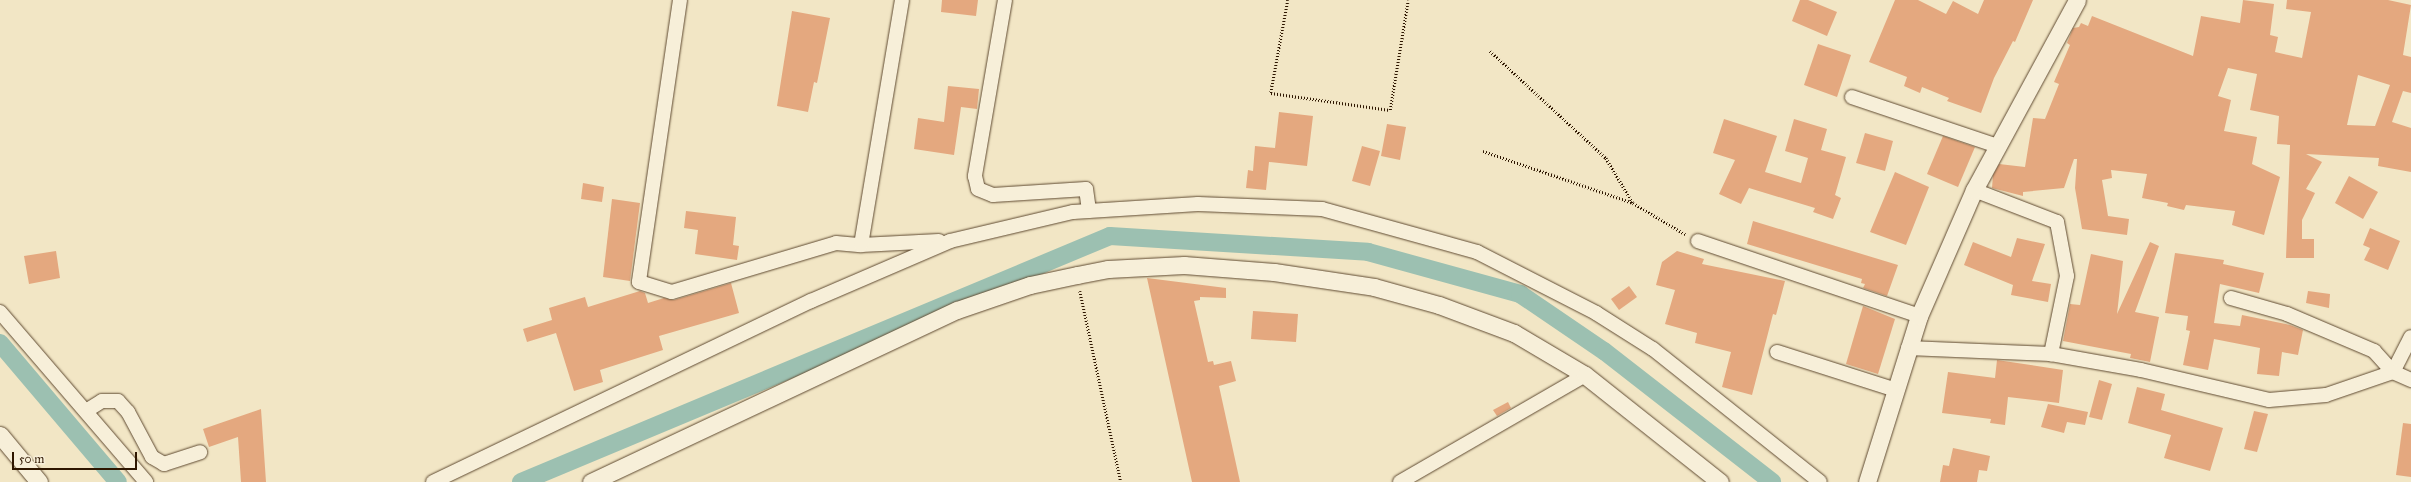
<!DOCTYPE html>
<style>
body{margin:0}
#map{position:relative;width:2411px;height:482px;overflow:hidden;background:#f2e6c5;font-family:"IM FELL Great Primer",serif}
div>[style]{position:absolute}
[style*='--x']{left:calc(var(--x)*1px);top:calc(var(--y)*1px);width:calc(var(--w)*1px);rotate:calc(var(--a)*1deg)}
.canal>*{height:18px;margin:-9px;padding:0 9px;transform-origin:9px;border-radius:9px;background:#9cc0b1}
.building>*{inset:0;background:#e4a87f}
.path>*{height:2.5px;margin-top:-1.25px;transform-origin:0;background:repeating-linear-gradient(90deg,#2e1600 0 1px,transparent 0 3px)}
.roads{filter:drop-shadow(0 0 1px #5f4a31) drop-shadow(0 0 1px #5f4a31)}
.minor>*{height:14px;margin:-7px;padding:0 7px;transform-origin:7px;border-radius:7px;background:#f7efd9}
.tertiary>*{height:17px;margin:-8.5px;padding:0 8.5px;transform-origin:8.5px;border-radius:8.5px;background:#f7efd9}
span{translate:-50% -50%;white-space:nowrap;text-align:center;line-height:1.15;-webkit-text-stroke:3.5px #f7efd9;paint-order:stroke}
.scale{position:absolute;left:12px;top:452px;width:125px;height:18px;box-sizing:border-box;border:2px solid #2e1600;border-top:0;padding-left:5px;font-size:12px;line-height:14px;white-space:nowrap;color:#2e1600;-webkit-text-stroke:3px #f7efd9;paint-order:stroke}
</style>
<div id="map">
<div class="canal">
<div style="--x:0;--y:343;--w:182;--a:49.7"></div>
<div style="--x:521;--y:482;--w:638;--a:-22.67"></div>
<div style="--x:1110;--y:236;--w:258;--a:3.5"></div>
<div style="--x:1368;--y:252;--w:158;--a:15.4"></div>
<div style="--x:1520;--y:294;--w:102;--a:34.2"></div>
<div style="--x:1604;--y:351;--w:213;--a:37.9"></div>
</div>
<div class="building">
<div style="clip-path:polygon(942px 0,978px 0,976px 16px,941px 12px)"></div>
<div style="clip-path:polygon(1800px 0,1808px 0,1837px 12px,1827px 36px,1792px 21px)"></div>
<div style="clip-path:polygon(1895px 0,1918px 0,1946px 14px,1953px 1px,1978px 14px,1984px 0,2033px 0,2015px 42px,2013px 41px,1994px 78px,1981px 113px,1947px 101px,1949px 98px,1922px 87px,1920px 93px,1904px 86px,1907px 77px,1869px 62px)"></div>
<div style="clip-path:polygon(evenodd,2243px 0,2274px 4px,2270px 35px,2278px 37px,2275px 52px,2302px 58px,2311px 12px,2286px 9px,2287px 0,2388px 0,2411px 5px,2403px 55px,2411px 57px,2411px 93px,2403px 91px,2392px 122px,2411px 128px,2411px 172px,2378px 166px,2379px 158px,2306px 154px,2322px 162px,2306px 189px,2315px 193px,2302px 220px,2302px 239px,2314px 239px,2314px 258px,2286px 258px,2290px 145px,2277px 144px,2279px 116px,2250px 110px,2257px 74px,2228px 68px,2218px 96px,2231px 100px,2224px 131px,2257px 137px,2252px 164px,2280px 177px,2264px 235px,2232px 225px,2235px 211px,2186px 205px,2184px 210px,2167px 206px,2168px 203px,2142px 198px,2147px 174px,2111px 170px,2112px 178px,2102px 180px,2108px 216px,2129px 219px,2127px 235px,2082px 229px,2075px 188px,2077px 159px,2074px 159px,2064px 188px,2023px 192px,2023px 196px,1992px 188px,1993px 175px,1999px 164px,2025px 167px,2033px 118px,2045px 119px,2059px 84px,2054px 82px,2070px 45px,2067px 43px,2073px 28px,2079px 27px,2081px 23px,2088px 26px,2092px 16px,2193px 56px,2201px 16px,2240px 23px,2243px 0,2358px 75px,2390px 85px,2375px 126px,2347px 125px,2358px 75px)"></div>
<div style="clip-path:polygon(792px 11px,830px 18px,817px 83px,814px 82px,808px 112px,777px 106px)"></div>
<div style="clip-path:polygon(1818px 44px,1851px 55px,1837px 97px,1804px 85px)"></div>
<div style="clip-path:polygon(948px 86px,979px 89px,977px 109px,961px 107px,954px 155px,914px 149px,918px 118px,944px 122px)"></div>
<div style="clip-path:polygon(1279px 112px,1313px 116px,1307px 166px,1269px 162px,1266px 190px,1246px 188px,1248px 170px,1253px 171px,1255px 146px,1275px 148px)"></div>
<div style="clip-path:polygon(1724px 119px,1777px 136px,1765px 172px,1801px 183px,1808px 158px,1785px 151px,1794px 119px,1827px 129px,1821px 150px,1846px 157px,1835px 195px,1841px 198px,1833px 219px,1813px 212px,1815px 208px,1749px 188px,1741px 204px,1719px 194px,1735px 160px,1713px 153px)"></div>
<div style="clip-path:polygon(1387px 124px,1406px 127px,1400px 160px,1381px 156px)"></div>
<div style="clip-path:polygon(1865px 133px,1893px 141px,1885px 171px,1856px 163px)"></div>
<div style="clip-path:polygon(1943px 136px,1975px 147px,1958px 187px,1927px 174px)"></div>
<div style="clip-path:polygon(1362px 146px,1380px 151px,1370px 186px,1352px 181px)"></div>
<div style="clip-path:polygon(1895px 172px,1929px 187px,1906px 245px,1870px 232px)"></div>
<div style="clip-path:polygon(2349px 176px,2378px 192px,2363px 219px,2335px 203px)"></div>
<div style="clip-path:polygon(583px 183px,604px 187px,602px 202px,581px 199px)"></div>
<div style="clip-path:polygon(612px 199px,640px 203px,630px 281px,603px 277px)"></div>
<div style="clip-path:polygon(686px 211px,736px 217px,733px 245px,739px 246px,737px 260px,695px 254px,698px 230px,684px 228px)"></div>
<div style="clip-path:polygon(1753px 221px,1898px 265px,1887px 296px,1863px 288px,1865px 284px,1861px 283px,1862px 279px,1747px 244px)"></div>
<div style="clip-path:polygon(2370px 228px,2400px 241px,2388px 270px,2364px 260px,2370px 248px,2363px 245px)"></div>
<div style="clip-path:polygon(2017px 238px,2045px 244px,2032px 281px,2051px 284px,2048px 302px,2011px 295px,2013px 285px,1964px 265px,1973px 242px,2011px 257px)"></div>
<div style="clip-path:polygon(2150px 242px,2159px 246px,2135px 312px,2159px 317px,2150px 362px,2130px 358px,2131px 354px,2063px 341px,2070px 304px,2080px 305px,2091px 254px,2123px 261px,2117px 314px)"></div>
<div style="clip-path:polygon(56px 251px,60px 278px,29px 284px,24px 256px)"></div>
<div style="clip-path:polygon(1677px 251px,1704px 259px,1702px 264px,1785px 281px,1776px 315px,1773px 314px,1752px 395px,1722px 387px,1731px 352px,1695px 343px,1697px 333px,1665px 324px,1675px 290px,1656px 285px,1662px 262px)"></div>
<div style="clip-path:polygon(2175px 253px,2224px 260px,2223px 264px,2264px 273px,2259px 293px,2220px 284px,2214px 323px,2240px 326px,2242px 315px,2290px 325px,2303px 330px,2298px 355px,2282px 352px,2279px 376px,2257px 374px,2260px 348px,2214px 339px,2208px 370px,2183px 365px,2190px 331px,2186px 330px,2188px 316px,2165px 313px)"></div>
<div style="clip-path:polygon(1147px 278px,1226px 288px,1226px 298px,1200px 297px,1200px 300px,1194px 301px,1208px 362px,1213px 361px,1214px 365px,1231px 361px,1236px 381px,1219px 386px,1240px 482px,1192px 482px)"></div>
<div style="clip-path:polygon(731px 283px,739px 313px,659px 336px,663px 350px,600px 370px,603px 382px,574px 391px,556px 333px,527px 342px,523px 329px,552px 320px,549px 308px,585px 297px,588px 307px,640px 291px,645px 293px,648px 303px,664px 298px,674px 300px)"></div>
<div style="clip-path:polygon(1629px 286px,1637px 297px,1619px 310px,1611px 299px)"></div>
<div style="clip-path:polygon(2308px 291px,2330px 294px,2329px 308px,2306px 303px)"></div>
<div style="clip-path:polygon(1863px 306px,1895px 319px,1878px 374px,1846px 364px)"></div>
<div style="clip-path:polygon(1253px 311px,1298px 314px,1296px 342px,1251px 339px)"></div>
<div style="clip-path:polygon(1997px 360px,2063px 370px,2059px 403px,2008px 397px,2005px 425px,1990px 423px,1991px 419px,1942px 413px,1948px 372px,1995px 378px)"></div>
<div style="clip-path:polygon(2099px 380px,2112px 384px,2102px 420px,2089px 417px)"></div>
<div style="clip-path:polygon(2137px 387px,2165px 394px,2161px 410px,2223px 428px,2210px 471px,2164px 458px,2171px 435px,2128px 423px)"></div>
<div style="clip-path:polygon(1508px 402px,1511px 408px,1497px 416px,1493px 410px)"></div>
<div style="clip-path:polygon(2048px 404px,2088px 412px,2085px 425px,2067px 422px,2064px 433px,2041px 427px)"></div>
<div style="clip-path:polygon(261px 409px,266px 482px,241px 482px,238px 437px,209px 447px,203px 429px)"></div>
<div style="clip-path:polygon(2254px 411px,2268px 414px,2257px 452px,2244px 449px)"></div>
<div style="clip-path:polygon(2403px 423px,2411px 424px,2411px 477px,2396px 475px)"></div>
<div style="clip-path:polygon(1953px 448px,1990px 456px,1987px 471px,1979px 470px,1977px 482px,1940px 482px,1943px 465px,1949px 466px)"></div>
</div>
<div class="path">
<div style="--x:1288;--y:0;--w:95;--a:100.4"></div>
<div style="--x:1271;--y:93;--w:120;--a:8.1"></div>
<div style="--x:1390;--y:110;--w:111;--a:-80.7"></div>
<div style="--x:1490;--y:51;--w:158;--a:42.7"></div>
<div style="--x:1606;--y:158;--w:52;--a:59"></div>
<div style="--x:1633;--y:203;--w:61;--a:30.8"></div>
<div style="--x:1483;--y:151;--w:159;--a:19.1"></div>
<div style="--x:1080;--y:291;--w:195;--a:77.9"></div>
</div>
<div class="roads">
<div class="minor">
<div style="--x:680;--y:0;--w:285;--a:98.3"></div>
<div style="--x:639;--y:282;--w:34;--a:17"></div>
<div style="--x:672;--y:292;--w:171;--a:-16.6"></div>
<div style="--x:836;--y:243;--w:25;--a:5"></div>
<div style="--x:861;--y:245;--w:78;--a:-2.9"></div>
<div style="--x:1005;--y:0;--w:179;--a:99.7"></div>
<div style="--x:975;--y:176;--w:13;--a:77"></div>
<div style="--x:978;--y:189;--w:16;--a:22"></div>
<div style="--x:993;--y:195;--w:93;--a:-3.7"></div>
<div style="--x:1086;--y:189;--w:22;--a:82"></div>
<div style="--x:1852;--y:97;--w:154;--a:18.6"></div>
<div style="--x:1974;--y:190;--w:89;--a:21.1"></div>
<div style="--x:2057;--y:222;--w:55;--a:79.5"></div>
<div style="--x:2067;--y:276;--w:80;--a:101.6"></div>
<div style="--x:1698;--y:241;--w:233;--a:18.7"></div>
<div style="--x:861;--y:245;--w:248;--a:-80.5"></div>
<div style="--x:2231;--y:298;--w:58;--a:15.9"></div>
<div style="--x:2287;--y:314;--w:95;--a:23"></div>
<div style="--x:2374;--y:351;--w:28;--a:48"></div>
<div style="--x:2393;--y:372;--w:39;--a:-63"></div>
<div style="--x:0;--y:312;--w:224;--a:49.3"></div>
<div style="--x:1908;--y:348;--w:143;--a:2.4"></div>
<div style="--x:2051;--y:354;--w:91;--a:10.1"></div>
<div style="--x:2141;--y:370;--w:131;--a:13.2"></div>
<div style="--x:2269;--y:400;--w:57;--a:-5"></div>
<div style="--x:2326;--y:395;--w:71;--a:-18.9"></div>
<div style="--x:2393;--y:372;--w:20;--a:24"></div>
<div style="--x:1777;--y:352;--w:125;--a:17.7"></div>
<div style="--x:86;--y:411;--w:19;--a:-32"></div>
<div style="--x:102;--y:401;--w:16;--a:0"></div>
<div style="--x:118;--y:401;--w:15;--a:48"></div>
<div style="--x:128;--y:412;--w:51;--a:61.9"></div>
<div style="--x:152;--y:457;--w:14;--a:30"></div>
<div style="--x:164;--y:464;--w:38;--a:-18"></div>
<div style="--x:433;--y:482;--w:419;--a:-25.6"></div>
<div style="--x:811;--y:301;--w:151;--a:-23.3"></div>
<div style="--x:950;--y:241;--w:126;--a:-13.3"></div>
<div style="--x:1073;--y:212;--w:125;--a:-3.7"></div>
<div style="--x:1198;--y:204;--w:124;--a:2.3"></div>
<div style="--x:1322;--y:209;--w:161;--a:15.5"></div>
<div style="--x:1477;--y:252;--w:134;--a:27.1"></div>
<div style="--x:1596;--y:313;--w:67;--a:32.3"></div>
<div style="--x:1653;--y:349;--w:213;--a:38.5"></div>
<div style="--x:1400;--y:482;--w:214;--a:-30"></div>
</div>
<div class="tertiary">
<div style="--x:0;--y:435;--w:61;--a:50.3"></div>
<div style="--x:591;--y:482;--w:404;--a:-25.2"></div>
<div style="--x:957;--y:310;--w:77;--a:-18.9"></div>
<div style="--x:1030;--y:285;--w:48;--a:-12"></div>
<div style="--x:1077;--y:275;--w:32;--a:-11"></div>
<div style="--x:1108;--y:269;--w:76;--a:-3"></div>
<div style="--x:1184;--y:265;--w:90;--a:4.4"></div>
<div style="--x:1274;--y:272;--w:101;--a:8.5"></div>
<div style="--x:1374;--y:287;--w:67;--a:15.5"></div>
<div style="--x:1439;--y:305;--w:80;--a:20.5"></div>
<div style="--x:1514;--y:333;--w:82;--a:30.6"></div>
<div style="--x:1585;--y:375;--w:172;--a:38.4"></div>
<div style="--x:1867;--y:482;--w:174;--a:-72.6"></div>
<div style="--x:1919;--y:316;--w:137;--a:-66.4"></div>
<div style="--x:1974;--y:190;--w:216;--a:-61.5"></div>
</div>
</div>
<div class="scale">50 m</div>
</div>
